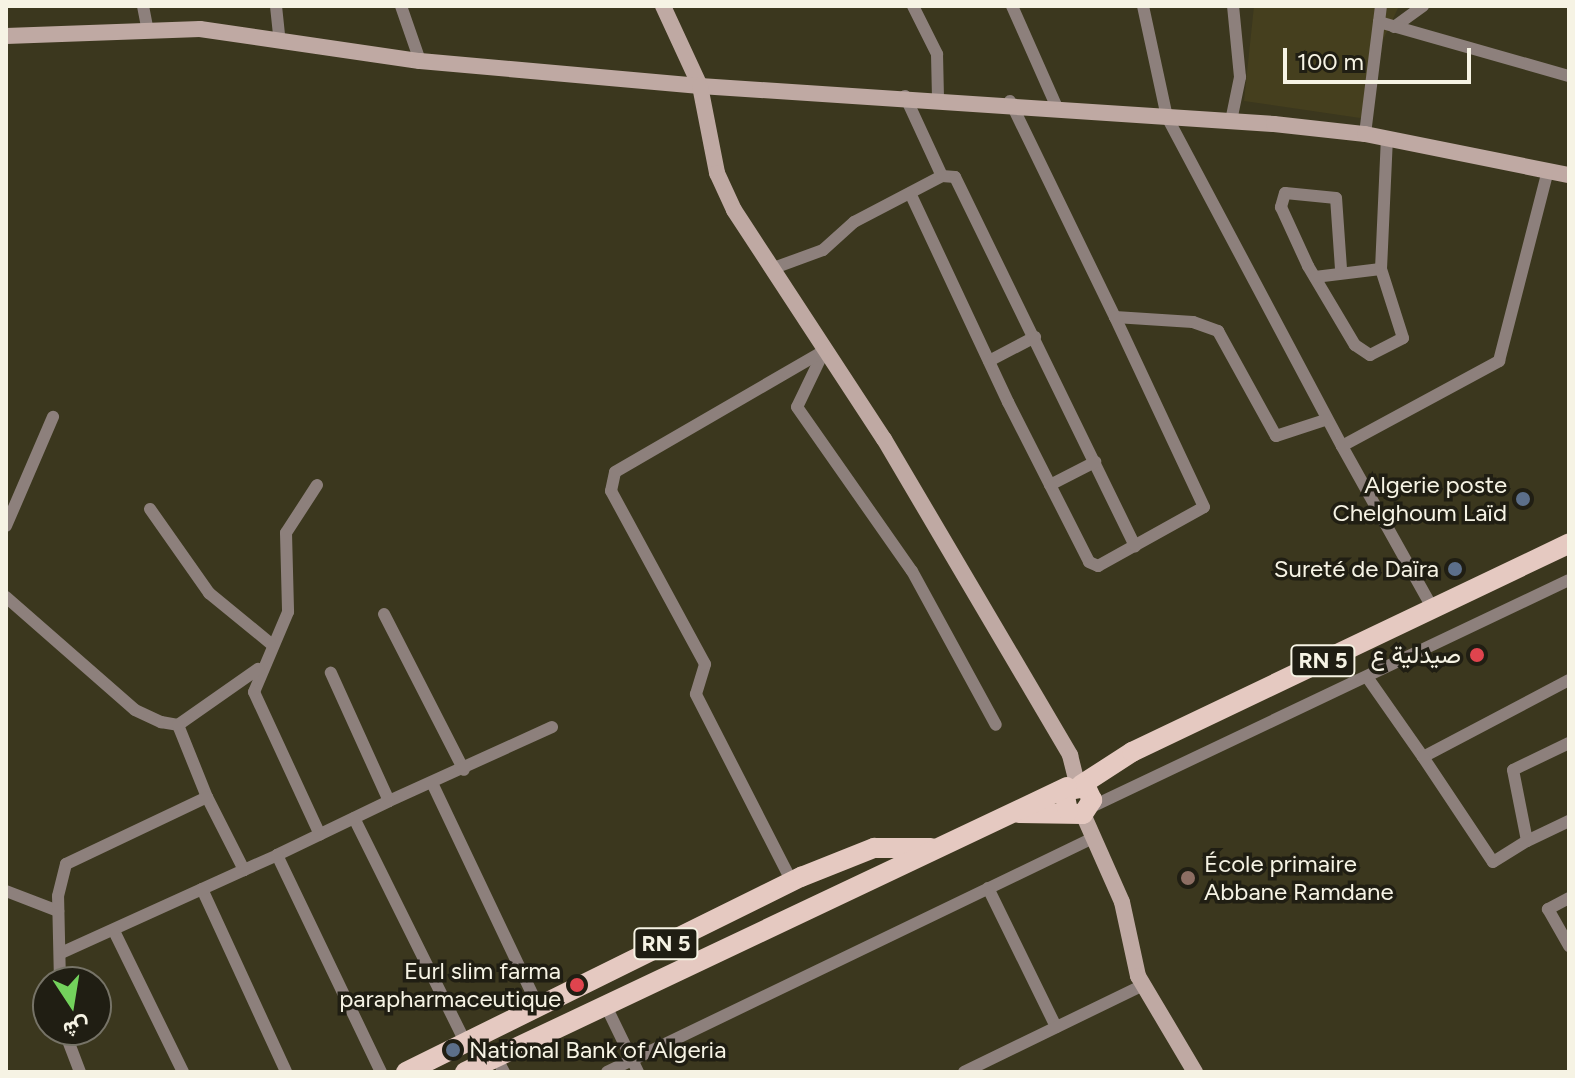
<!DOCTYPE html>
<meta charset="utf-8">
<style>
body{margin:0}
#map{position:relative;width:1575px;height:1078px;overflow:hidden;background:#3b371e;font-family:Figtree,Vazirmatn,sans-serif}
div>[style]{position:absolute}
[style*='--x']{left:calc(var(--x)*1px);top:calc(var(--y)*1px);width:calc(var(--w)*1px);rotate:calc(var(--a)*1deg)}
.built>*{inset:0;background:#453f1e}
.street>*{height:12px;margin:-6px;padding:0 6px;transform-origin:6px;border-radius:6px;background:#8d807c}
.secondary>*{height:16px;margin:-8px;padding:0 8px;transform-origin:8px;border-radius:8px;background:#bfa9a3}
.primary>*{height:20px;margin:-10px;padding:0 10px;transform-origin:10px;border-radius:10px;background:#e5c9c1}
.dots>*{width:22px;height:22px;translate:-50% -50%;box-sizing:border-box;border:4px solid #201e13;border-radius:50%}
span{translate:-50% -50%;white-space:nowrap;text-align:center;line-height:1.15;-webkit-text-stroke:7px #201e13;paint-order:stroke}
.shield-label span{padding:2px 6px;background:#201e13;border:2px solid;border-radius:6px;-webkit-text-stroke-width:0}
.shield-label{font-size:22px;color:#f6f3e4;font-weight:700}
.poi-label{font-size:24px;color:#f6f3e4}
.right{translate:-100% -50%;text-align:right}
.left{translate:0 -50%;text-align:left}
.frame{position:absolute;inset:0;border:8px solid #f6f3e4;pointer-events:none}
.north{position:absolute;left:32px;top:966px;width:80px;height:80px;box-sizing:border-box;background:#201e13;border:2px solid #767367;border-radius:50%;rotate:168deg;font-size:22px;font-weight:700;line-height:32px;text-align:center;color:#f6f3e4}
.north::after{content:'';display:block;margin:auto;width:28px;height:36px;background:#73d25c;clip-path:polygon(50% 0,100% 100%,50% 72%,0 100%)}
.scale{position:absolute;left:1283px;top:48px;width:188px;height:36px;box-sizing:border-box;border:4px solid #f6f3e4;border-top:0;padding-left:10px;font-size:24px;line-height:28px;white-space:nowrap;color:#f6f3e4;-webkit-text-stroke:6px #201e13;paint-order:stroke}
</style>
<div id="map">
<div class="built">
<div style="clip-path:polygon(1254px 6px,1399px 6px,1375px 57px,1367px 119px,1244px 101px)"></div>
</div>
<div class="street">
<div style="--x:143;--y:6;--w:21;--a:79"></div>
<div style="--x:276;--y:6;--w:31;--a:84"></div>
<div style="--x:401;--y:6;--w:58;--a:70.9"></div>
<div style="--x:913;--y:6;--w:54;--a:63.4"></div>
<div style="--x:937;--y:54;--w:44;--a:88.7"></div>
<div style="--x:1012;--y:6;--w:114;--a:66.1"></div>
<div style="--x:1143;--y:6;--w:114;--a:77.8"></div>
<div style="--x:1167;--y:117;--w:373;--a:62"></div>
<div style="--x:1379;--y:22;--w:16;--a:-83"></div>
<div style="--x:1394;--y:27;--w:36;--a:-36"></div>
<div style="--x:905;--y:96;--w:88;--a:65.2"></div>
<div style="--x:1010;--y:101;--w:240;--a:64.1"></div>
<div style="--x:1115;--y:317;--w:78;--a:3.7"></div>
<div style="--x:1193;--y:322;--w:27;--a:20"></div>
<div style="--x:1218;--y:331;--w:120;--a:61.1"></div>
<div style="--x:1276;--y:436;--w:52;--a:-18.1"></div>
<div style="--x:1231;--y:121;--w:45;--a:-78.4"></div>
<div style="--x:1240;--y:77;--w:71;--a:-95.6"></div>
<div style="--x:1365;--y:134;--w:113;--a:-82.9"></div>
<div style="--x:1379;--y:22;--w:198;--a:15.9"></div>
<div style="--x:911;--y:195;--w:229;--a:64.9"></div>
<div style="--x:1008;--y:402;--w:179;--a:63.1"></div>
<div style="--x:1089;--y:562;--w:10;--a:24"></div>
<div style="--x:1098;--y:566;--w:121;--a:-29.1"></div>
<div style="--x:1204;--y:507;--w:210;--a:-115.1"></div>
<div style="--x:771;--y:269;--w:55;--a:-20.1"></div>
<div style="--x:823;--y:250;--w:42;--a:-42.1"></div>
<div style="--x:854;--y:222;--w:99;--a:-27.6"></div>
<div style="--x:942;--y:176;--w:13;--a:4"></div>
<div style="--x:955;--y:177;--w:411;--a:64"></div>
<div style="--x:1341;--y:269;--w:71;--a:-94"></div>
<div style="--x:1336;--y:198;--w:51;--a:-174.4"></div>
<div style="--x:1285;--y:193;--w:15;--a:106"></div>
<div style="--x:1281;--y:207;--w:65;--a:65.4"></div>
<div style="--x:1308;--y:266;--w:92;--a:59.3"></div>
<div style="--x:1355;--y:345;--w:18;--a:34"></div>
<div style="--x:1370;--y:355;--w:37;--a:-27"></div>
<div style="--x:1403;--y:338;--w:72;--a:-107.7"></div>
<div style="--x:1315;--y:277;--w:66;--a:-6.9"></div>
<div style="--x:1381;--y:269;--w:130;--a:-87.4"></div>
<div style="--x:824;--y:351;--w:62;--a:115.7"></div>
<div style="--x:797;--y:407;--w:200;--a:55"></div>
<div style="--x:912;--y:571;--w:175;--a:61.4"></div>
<div style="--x:989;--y:361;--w:52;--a:-27.6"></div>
<div style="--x:317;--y:485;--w:57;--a:122.9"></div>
<div style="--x:286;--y:533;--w:79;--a:88.5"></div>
<div style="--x:288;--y:612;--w:87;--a:113"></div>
<div style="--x:254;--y:692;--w:157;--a:65.2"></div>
<div style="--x:1050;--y:485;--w:51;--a:-27.1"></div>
<div style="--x:150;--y:509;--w:103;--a:54.9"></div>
<div style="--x:209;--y:593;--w:79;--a:39.3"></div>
<div style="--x:6;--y:526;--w:119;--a:-66.7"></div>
<div style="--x:6;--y:597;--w:171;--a:41.2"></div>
<div style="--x:135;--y:710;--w:29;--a:25"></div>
<div style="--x:161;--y:722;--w:17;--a:10"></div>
<div style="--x:178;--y:725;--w:98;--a:-35"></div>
<div style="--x:1433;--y:609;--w:187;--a:-119.2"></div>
<div style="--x:1342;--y:446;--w:179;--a:-28.4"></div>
<div style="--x:1499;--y:361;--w:197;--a:-75.6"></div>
<div style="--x:384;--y:614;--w:175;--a:62.9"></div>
<div style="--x:1367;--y:677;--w:98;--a:55"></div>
<div style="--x:1423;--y:757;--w:165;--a:-27.8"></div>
<div style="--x:178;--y:725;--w:78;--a:68.1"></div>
<div style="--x:1569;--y:743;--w:62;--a:154.3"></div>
<div style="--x:1513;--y:770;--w:72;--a:78.8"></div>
<div style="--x:1527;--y:841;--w:47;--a:-25.5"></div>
<div style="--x:1423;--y:757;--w:126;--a:56.3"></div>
<div style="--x:1493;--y:862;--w:40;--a:-32"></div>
<div style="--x:433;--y:785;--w:247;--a:64.6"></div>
<div style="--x:389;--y:801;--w:179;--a:-24.4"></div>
<div style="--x:1089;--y:808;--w:531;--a:-25.41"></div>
<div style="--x:354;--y:818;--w:252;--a:63.6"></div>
<div style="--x:277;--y:855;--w:124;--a:-25.7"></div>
<div style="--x:389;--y:801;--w:141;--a:-114.4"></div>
<div style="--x:244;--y:870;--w:36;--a:-24"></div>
<div style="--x:277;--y:855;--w:241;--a:64.4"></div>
<div style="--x:792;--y:882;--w:211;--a:-117.1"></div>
<div style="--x:696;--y:694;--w:31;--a:-73"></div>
<div style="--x:705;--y:664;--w:197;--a:-118.5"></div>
<div style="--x:611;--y:491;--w:19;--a:-78"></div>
<div style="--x:615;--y:472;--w:241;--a:-30.1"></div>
<div style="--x:988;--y:888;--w:155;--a:63.9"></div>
<div style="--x:202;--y:889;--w:201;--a:65.3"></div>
<div style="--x:6;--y:891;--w:56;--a:21"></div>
<div style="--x:1569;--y:898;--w:24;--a:152"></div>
<div style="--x:1548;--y:909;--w:43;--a:60.4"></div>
<div style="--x:114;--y:931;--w:157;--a:63.9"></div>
<div style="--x:60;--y:982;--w:86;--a:-91.3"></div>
<div style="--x:58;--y:896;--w:33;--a:-76"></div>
<div style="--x:66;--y:864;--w:156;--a:-25.4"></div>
<div style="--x:207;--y:797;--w:82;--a:63.1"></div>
<div style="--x:244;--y:870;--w:201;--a:155.6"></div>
<div style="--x:605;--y:1004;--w:76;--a:64.1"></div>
<div style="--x:64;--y:1030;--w:45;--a:69.1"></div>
<div style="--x:496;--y:1057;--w:17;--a:62"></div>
<div style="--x:607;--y:1072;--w:539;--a:-25.71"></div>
<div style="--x:964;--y:1072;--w:199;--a:-25.9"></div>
</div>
<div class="secondary">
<div style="--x:663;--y:6;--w:88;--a:65.2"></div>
<div style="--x:700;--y:86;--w:575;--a:3.79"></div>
<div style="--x:1274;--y:124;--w:92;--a:6.3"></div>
<div style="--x:1365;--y:134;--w:208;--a:11.4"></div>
<div style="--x:6;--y:36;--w:194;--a:-2.1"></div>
<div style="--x:200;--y:29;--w:222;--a:8.3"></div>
<div style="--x:420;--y:61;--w:281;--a:5.1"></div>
<div style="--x:700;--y:86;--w:89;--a:78.9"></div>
<div style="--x:717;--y:173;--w:41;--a:65.3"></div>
<div style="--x:734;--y:210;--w:274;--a:56.8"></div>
<div style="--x:884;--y:439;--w:367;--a:59.5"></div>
<div style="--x:1070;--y:755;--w:30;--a:76"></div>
<div style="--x:1083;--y:814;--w:96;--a:66.1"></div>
<div style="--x:1122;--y:902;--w:76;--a:77.8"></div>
<div style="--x:1138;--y:976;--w:112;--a:59.3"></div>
</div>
<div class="primary">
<div style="--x:1081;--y:785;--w:61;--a:-32.9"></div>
<div style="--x:1132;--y:752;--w:484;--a:-25.5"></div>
<div style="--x:1019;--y:813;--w:64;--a:0.9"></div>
<div style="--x:1083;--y:814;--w:17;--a:-57"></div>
<div style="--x:1092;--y:800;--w:14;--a:-115"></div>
<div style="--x:1086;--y:787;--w:22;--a:170"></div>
<div style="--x:1064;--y:791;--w:21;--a:79"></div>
<div style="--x:406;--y:1072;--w:441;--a:-26.3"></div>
<div style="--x:801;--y:877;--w:79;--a:-21.7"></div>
<div style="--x:874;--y:848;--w:57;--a:0"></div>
<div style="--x:465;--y:1072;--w:666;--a:-25.33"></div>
</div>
<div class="dots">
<div style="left:1523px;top:499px;background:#5c6f8a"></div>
<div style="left:1455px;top:569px;background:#5c6f8a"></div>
<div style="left:1477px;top:655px;background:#e0444e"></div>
<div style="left:1188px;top:878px;background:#8d6e63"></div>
<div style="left:577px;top:985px;background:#e0444e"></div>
<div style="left:453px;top:1050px;background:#5c6f8a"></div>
</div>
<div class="shield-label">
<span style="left:1323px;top:661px">RN 5</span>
<span style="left:666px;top:944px">RN 5</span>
</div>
<div class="poi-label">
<span class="right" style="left:1507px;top:499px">Algerie poste<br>Chelghoum Laïd</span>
<span class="right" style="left:1439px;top:569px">Sureté de Daïra</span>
<span class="right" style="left:1461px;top:655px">صيدلية ع</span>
<span class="left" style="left:1204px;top:878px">École primaire<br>Abbane Ramdane</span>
<span class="right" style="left:561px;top:985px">Eurl slim farma<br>parapharmaceutique</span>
<span class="left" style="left:469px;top:1050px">National Bank of Algeria</span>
</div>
<div class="frame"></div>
<div class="north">ش</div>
<div class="scale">100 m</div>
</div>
